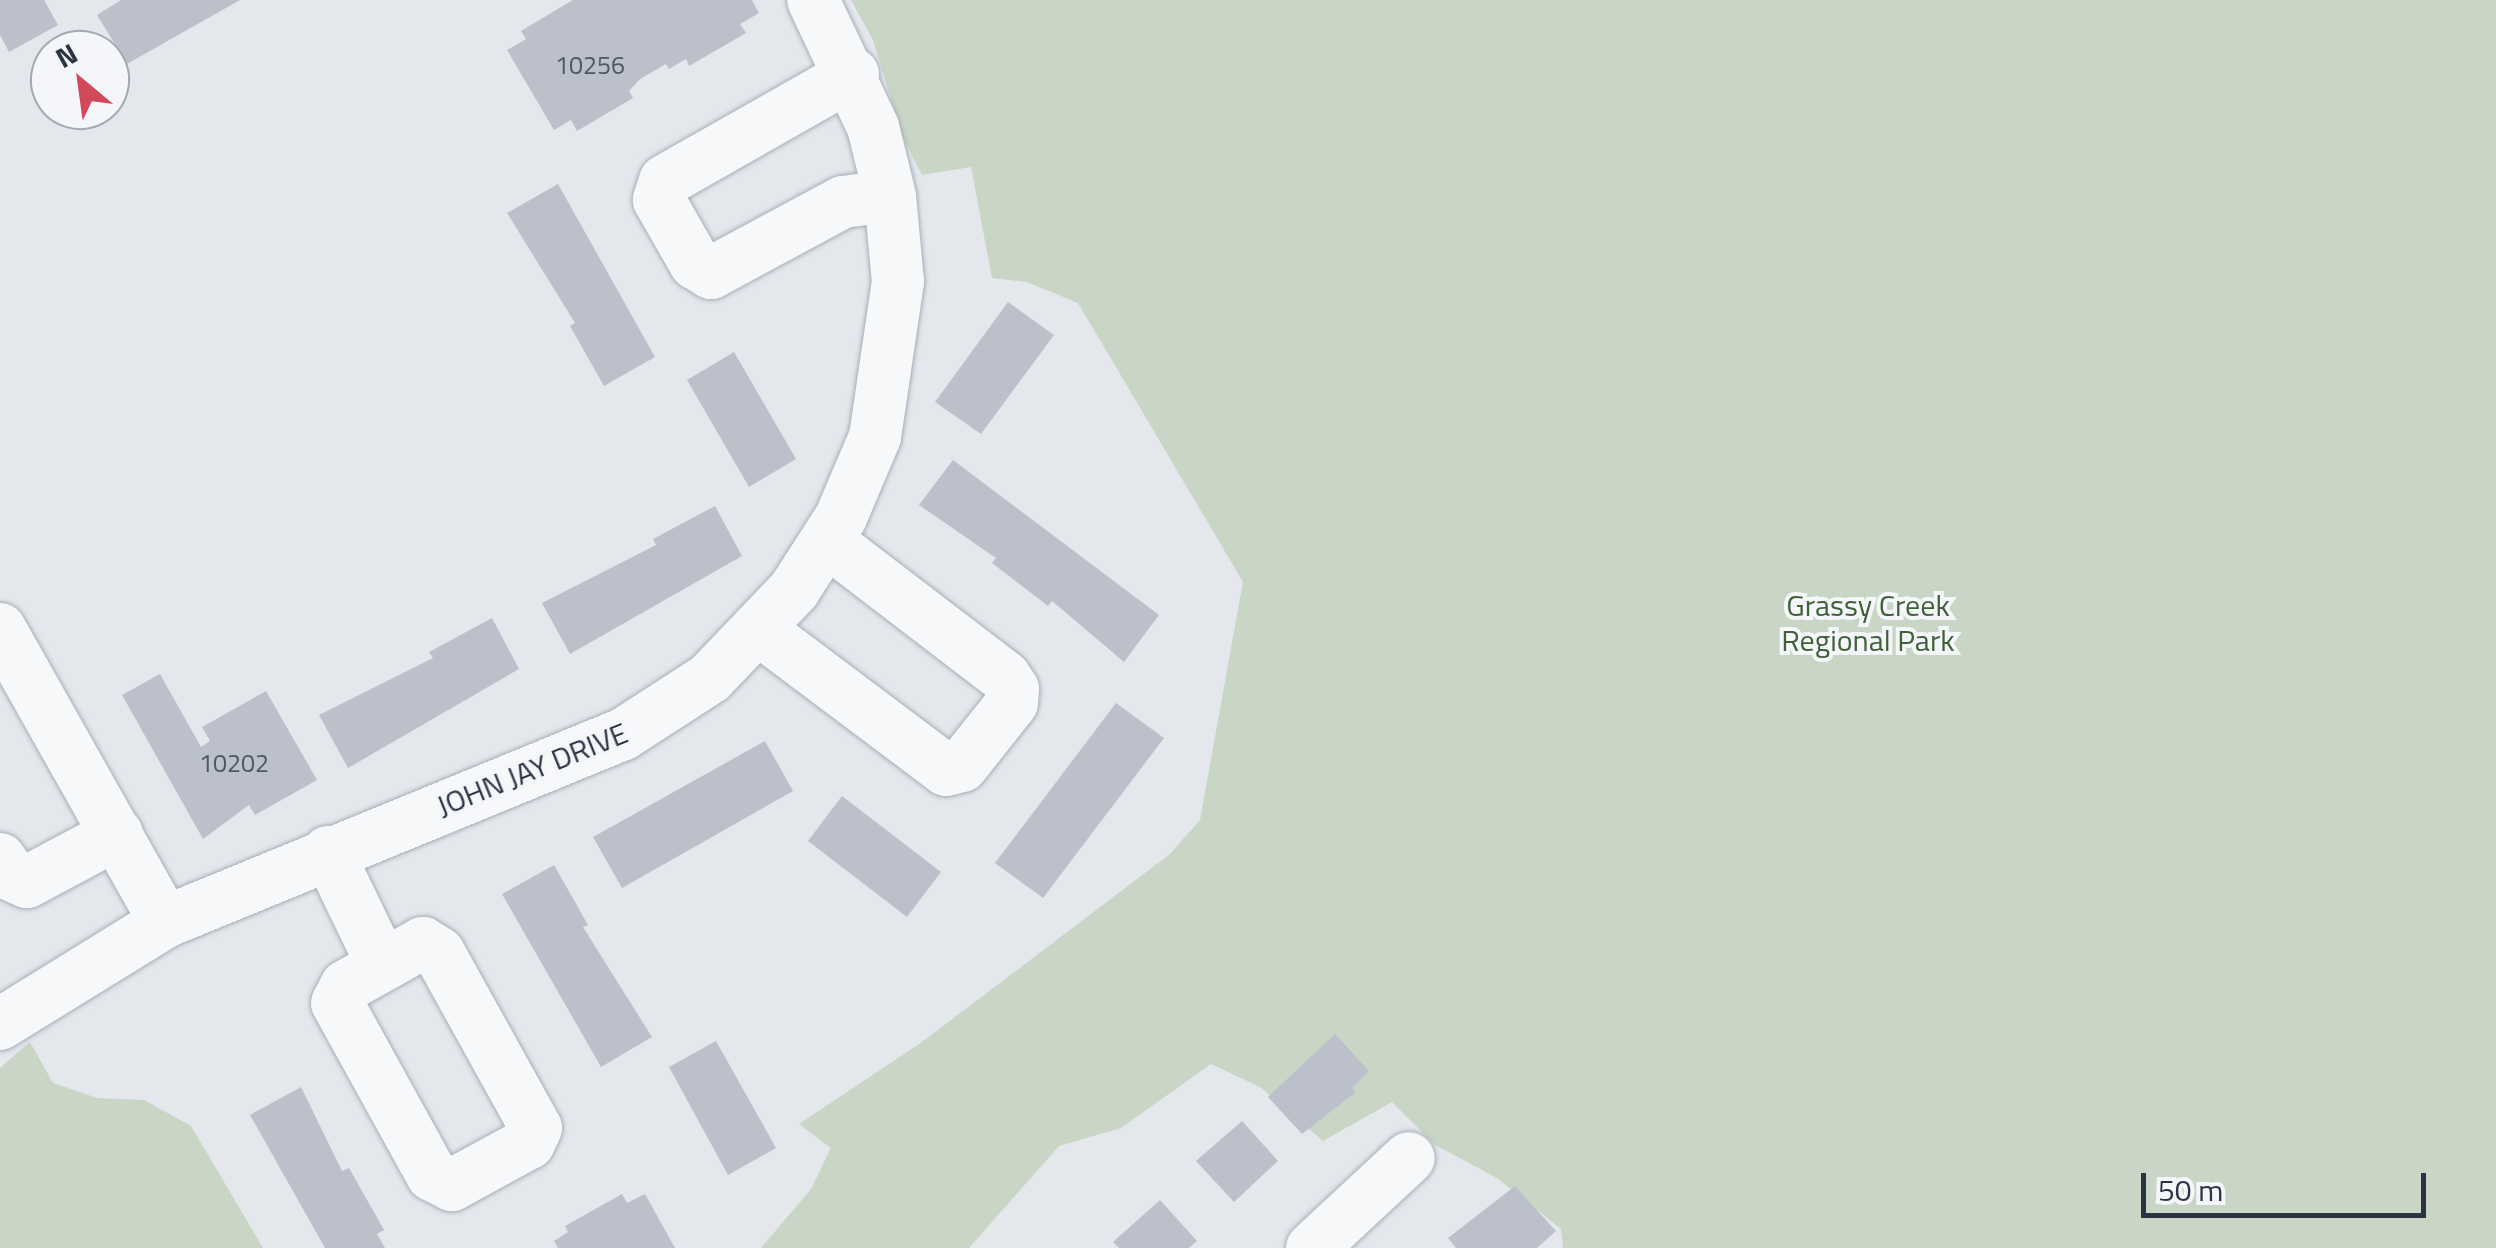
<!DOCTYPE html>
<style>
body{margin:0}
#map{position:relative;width:2496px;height:1248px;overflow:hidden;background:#e4e7ec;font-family:"Titillium Web",sans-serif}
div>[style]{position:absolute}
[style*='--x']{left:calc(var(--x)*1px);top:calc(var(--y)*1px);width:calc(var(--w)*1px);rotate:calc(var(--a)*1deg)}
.green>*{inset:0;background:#c9d6c5}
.building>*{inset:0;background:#bbc0ca}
.roads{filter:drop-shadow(0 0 2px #a9aeb7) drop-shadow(0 0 2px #a9aeb7)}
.minor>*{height:52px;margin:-26px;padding:0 26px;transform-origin:26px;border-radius:26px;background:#f7f8fa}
span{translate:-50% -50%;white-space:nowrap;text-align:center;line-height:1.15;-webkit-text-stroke:8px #f4f6f9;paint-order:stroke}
.number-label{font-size:25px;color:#4f5766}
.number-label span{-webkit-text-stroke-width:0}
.park-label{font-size:30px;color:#3f6138}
.street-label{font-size:30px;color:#2b3445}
.north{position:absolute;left:30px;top:30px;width:100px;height:100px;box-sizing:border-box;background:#f4f6f9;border:2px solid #a4a8b1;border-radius:50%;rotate:331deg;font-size:28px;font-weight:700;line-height:40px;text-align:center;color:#2b3445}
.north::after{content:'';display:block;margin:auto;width:35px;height:45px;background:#d1495b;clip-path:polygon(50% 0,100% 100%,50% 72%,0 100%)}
.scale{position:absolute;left:2141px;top:1173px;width:285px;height:45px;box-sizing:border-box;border:5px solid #2b3445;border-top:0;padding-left:12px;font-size:30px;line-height:35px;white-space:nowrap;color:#2b3445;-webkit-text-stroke:8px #f4f6f9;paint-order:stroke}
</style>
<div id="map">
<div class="green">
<div style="clip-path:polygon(851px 0,2496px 0,2496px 1248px,1563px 1248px,1561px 1229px,1497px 1178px,1435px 1145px,1392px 1102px,1323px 1141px,1260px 1087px,1211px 1064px,1121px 1128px,1059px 1146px,969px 1248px,761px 1248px,811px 1189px,831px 1148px,799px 1124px,922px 1042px,1170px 854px,1200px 820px,1243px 582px,1078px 303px,1027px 282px,992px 278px,971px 167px,922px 175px,903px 138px,873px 40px)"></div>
<div style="clip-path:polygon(30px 1042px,53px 1083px,97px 1098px,144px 1100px,191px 1126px,263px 1248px,0 1248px,0 1068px)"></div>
</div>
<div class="building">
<div style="clip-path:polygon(0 0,44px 0,58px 25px,9px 52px,0 35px)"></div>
<div style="clip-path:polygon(121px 0,240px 0,127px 64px,97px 15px)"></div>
<div style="clip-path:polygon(573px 0,752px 0,759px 13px,740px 24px,746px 33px,689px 66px,686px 59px,669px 69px,666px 64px,640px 79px,629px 91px,633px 98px,577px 131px,571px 120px,554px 130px,507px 50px,526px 39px,521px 31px)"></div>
<div style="clip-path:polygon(558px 184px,655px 357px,604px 386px,570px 326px,575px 323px,507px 213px)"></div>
<div style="clip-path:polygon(1008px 302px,1054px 335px,981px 434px,935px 402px)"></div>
<div style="clip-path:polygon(734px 352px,796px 459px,749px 487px,687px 380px)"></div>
<div style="clip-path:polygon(953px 460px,1159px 615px,1124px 662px,1052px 601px,1048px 606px,992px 563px,996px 558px,919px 505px)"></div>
<div style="clip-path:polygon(715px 506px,742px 556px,570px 654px,542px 603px,656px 545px,653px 539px)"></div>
<div style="clip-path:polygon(492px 618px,519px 669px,348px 768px,319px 715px,433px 658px,429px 652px)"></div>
<div style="clip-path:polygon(160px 674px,201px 747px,210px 741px,202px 727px,266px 691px,317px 780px,255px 815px,249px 805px,203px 839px,122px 695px)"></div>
<div style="clip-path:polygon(1116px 703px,1164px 738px,1043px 898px,995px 863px)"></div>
<div style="clip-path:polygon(765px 741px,793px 791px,622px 888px,593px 837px)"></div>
<div style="clip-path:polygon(842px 796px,941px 872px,907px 917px,808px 841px)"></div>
<div style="clip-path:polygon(554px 865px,588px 925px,583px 927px,652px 1037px,601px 1067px,502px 894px)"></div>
<div style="clip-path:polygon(1335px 1034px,1369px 1071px,1352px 1088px,1356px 1092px,1302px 1134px,1268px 1097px)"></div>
<div style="clip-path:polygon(716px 1041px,776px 1148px,728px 1175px,669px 1067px)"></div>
<div style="clip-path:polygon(301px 1087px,342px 1171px,349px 1168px,384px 1230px,377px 1234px,385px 1248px,325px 1248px,250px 1115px)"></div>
<div style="clip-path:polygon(1242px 1121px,1278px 1161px,1234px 1202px,1196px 1161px)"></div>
<div style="clip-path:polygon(1515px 1186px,1556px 1231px,1537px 1248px,1456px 1248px,1448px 1238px)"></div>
<div style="clip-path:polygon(622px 1194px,627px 1203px,645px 1194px,675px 1248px,558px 1248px,554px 1241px,568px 1232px,565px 1226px)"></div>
<div style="clip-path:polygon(1160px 1200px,1197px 1241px,1189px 1248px,1119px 1248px,1113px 1242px)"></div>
</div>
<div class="roads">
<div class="minor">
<div style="--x:853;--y:74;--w:216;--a:150.4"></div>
<div style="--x:665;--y:181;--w:20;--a:108"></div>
<div style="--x:659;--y:200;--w:73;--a:60.3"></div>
<div style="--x:695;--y:263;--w:19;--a:32"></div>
<div style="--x:711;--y:273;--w:150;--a:-28.3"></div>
<div style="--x:843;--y:202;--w:47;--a:-7.3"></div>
<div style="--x:0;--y:629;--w:336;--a:60.6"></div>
<div style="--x:761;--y:631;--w:231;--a:36.9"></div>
<div style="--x:946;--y:770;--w:16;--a:-14"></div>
<div style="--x:962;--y:766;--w:80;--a:-51.6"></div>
<div style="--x:1012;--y:703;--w:14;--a:-86"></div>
<div style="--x:1013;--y:689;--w:14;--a:-124"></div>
<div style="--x:1005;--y:677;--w:224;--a:-142.6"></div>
<div style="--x:328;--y:852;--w:124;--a:64.3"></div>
<div style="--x:0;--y:859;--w:19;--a:55"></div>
<div style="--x:11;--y:875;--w:17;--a:24"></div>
<div style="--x:27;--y:882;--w:102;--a:-28.1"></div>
<div style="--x:423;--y:943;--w:19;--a:32"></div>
<div style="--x:439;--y:953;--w:200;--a:61"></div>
<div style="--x:536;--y:1128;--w:17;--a:115"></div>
<div style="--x:529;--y:1143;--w:88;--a:151.4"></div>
<div style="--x:452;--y:1185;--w:22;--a:-153"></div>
<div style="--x:432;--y:1175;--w:196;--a:-118.9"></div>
<div style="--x:337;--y:1003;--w:19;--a:-62"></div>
<div style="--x:346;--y:986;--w:88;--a:-29.2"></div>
<div style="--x:0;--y:1024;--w:194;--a:-31.7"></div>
<div style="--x:165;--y:922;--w:494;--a:-22.3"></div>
<div style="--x:622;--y:735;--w:105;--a:-32.9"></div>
<div style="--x:710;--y:678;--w:122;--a:-46.3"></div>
<div style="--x:794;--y:590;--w:87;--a:-57.2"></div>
<div style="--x:841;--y:517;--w:87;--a:-67"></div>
<div style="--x:875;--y:437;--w:157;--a:-81.6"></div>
<div style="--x:898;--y:282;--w:86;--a:-95.3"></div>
<div style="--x:890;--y:196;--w:71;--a:-103.8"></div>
<div style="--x:873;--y:127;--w:140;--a:-115.3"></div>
<div style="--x:1312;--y:1248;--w:132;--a:-42.9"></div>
</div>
</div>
<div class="number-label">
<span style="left:590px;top:65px">10256</span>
<span style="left:234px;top:763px">10202</span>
</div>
<div class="park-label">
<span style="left:1868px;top:622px">Grassy Creek<br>Regional Park</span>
</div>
<div class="street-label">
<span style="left:532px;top:769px;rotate:-22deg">JOHN JAY DRIVE</span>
</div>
<div class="north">N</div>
<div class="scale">50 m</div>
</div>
